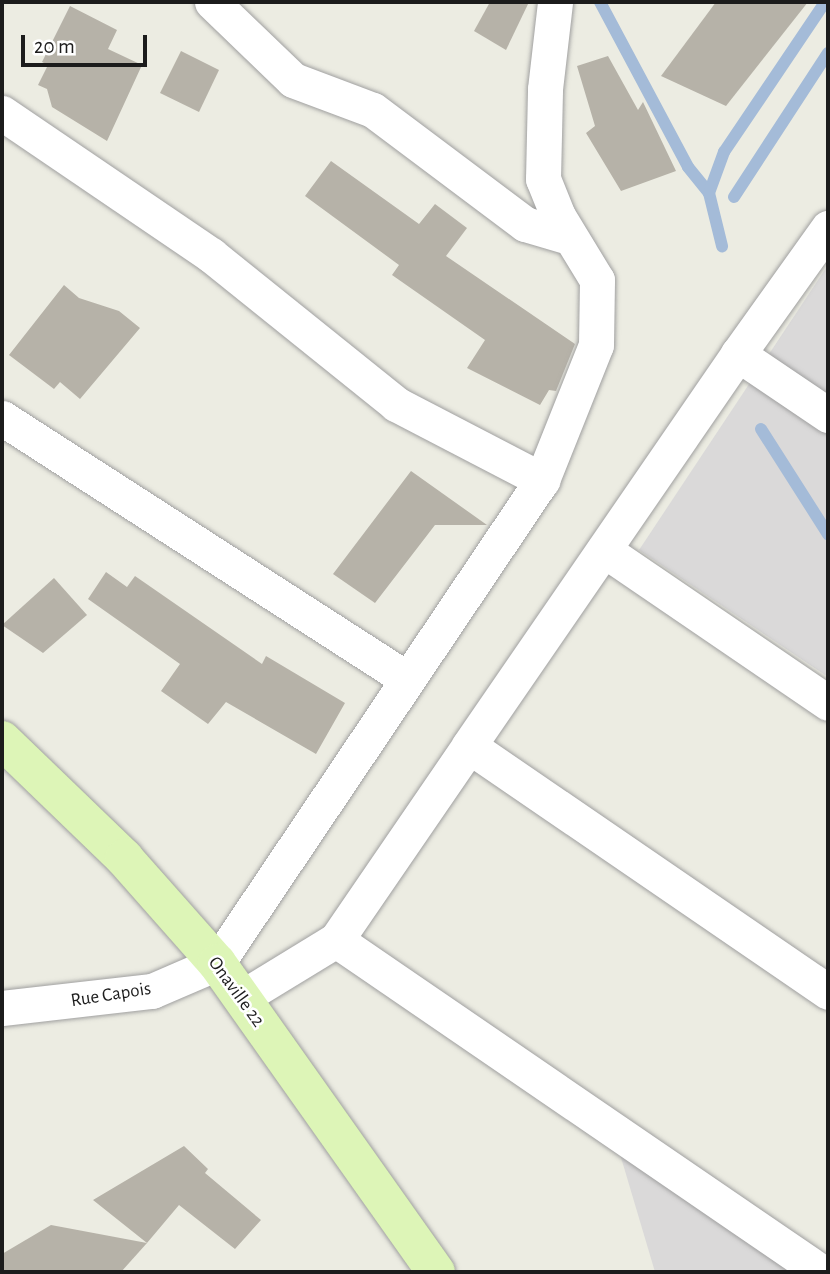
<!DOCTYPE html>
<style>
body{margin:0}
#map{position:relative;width:830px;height:1274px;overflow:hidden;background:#ecece2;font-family:"Alegreya Sans",sans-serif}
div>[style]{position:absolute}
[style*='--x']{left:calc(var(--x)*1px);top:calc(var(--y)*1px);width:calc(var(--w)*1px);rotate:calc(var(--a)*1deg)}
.residential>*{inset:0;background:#dad9d9}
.stream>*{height:12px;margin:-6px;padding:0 6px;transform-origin:6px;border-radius:6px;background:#a4bbd8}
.building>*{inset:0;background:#b6b2a8}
.roads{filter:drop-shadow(0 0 2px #a0a0a0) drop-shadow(0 0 2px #a0a0a0)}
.street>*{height:35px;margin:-17.5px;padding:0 17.5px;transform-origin:17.5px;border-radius:17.5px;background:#fff}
.secondary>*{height:38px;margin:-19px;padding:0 19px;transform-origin:19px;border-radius:19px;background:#ddf5b7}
span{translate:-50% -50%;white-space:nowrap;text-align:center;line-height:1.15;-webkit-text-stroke:5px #fff;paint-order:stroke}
.street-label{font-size:19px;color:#1c1c1c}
.frame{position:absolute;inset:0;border:4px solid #1c1c1c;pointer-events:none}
.scale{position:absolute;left:21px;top:35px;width:126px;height:32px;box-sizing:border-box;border:4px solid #1c1c1c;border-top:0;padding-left:9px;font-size:21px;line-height:24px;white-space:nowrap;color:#1c1c1c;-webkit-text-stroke:5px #fff;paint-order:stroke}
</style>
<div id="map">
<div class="residential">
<div style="clip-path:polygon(828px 265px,828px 677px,639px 550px)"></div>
<div style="clip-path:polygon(617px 1144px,805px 1272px,655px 1272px)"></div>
</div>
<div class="stream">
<div style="--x:600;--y:2;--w:187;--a:61.9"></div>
<div style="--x:688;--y:167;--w:33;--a:51"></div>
<div style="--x:709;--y:193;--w:55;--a:76.2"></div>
<div style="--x:709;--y:193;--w:44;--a:-69.9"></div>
<div style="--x:724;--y:152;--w:181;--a:-56"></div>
<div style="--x:734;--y:197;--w:172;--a:-56.9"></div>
<div style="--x:761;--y:429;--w:125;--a:57.5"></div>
</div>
<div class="building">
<div style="clip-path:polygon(490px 2px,529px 2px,506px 50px,474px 31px)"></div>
<div style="clip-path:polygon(716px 2px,808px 2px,726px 106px,661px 76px)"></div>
<div style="clip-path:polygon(70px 6px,117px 30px,108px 49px,142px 65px,107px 141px,52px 107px,47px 89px,38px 85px,48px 65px,42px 62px)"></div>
<div style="clip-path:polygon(181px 51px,219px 70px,199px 112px,160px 93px)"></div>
<div style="clip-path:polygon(608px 56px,638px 110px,643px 102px,676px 171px,621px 191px,586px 133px,595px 126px,577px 66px)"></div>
<div style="clip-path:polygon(331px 161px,419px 224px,435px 204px,467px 228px,446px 256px,575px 344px,556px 391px,549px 390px,540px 405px,467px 368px,485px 340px,392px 275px,399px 265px,305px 196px)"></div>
<div style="clip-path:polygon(64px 285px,79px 298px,119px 311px,140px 328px,80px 399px,60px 382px,54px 389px,9px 355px)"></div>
<div style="clip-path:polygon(411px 471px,487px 525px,435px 525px,375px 603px,333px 574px)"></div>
<div style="clip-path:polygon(106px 572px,127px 587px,135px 576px,262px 664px,266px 656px,345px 703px,316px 754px,226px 702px,208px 724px,161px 691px,180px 664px,88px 599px)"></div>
<div style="clip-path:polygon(54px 578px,87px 615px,43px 653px,2px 625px)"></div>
<div style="clip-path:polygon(184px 1146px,208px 1169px,205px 1173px,261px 1220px,235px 1249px,179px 1205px,147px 1243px,93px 1200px)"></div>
<div style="clip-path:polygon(51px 1225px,147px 1243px,121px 1272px,2px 1272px,2px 1254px)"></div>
</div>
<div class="roads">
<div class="street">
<div style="--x:212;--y:2;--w:112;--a:43.9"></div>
<div style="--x:293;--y:80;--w:85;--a:20.6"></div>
<div style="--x:373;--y:110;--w:190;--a:36.9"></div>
<div style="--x:525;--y:224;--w:46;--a:16.5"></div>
<div style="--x:2;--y:113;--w:253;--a:34.2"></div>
<div style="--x:211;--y:255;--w:238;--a:38.8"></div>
<div style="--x:396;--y:404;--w:165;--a:27.5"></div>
<div style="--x:738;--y:354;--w:155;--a:-54.5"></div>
<div style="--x:828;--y:415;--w:109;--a:-145.9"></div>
<div style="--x:738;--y:354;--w:475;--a:124.5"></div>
<div style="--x:469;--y:746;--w:435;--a:34.4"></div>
<div style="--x:2;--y:418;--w:480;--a:32.8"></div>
<div style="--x:604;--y:550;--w:271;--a:34.3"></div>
<div style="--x:469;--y:746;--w:235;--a:124.4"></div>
<div style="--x:336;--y:940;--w:588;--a:34.39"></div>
<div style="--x:241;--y:998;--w:111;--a:-31.4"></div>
<div style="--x:2;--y:1008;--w:151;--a:-6.5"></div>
<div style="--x:152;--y:991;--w:71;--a:-23.3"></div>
<div style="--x:217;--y:963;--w:582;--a:-56.06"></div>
<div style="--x:542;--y:480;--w:145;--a:-68.2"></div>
<div style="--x:596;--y:345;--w:65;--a:-89.1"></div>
<div style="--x:597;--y:280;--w:75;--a:-121.4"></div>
<div style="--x:558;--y:216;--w:40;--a:-112"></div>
<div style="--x:543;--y:179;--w:90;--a:-88.7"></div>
<div style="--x:545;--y:89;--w:88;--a:-83.4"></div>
</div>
<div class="secondary">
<div style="--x:2;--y:740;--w:170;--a:44"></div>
<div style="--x:124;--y:858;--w:140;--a:48.5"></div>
<div style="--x:217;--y:963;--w:379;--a:54.7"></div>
</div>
</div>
<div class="street-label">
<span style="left:236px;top:992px;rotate:54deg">Onaville 22</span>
<span style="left:111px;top:995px;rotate:-9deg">Rue Capois</span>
</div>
<div class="frame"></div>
<div class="scale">20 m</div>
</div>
